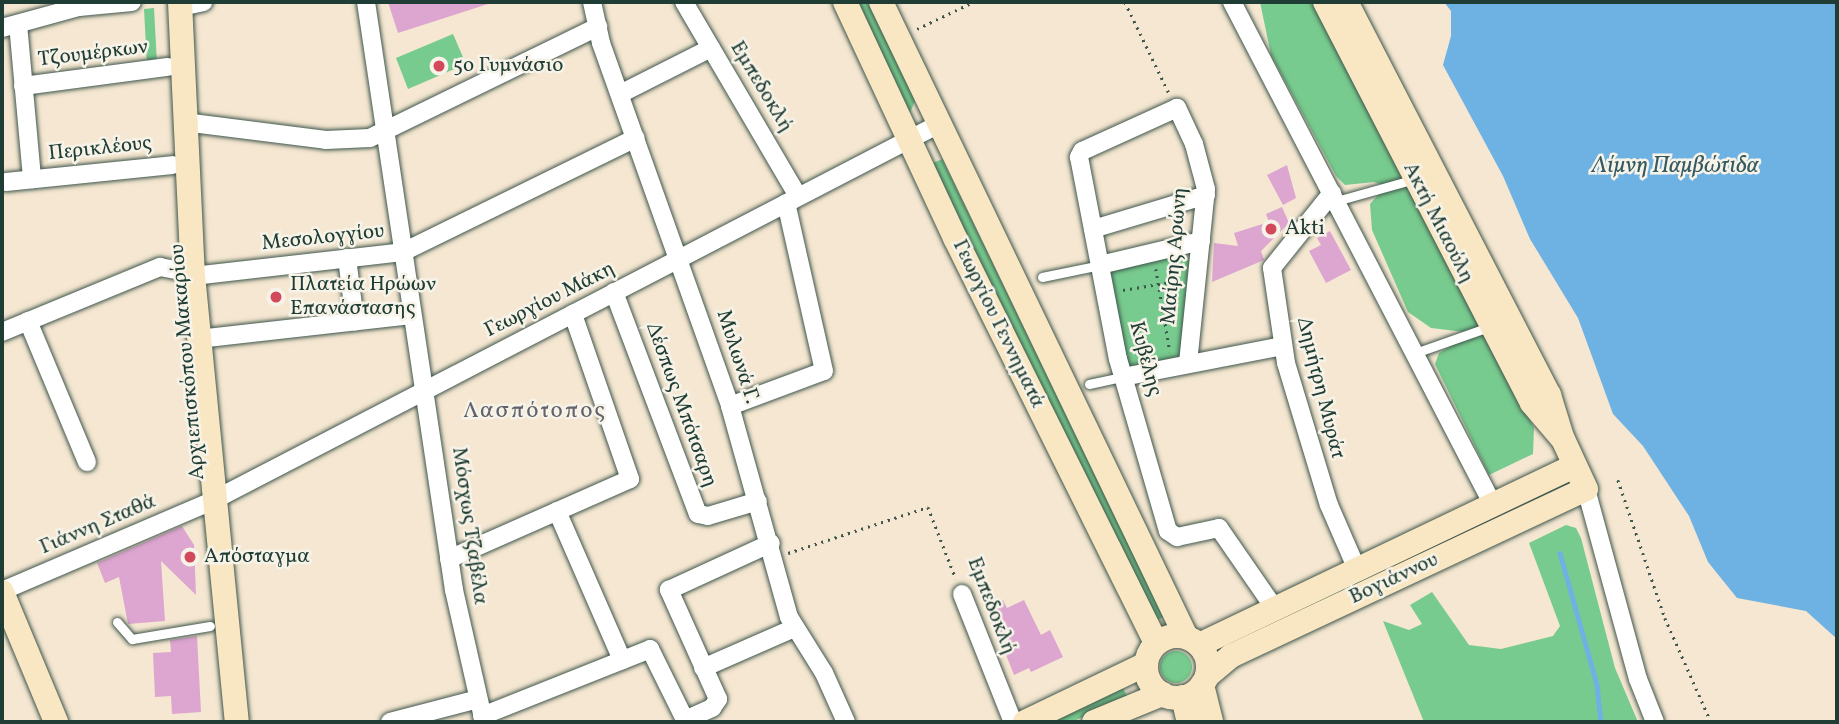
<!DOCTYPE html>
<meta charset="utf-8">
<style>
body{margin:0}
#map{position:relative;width:1839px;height:724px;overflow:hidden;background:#f5e7d1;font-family:Vollkorn,serif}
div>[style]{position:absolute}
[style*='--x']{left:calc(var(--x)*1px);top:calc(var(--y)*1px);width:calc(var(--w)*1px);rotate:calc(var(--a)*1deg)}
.green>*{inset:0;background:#78cb8e}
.round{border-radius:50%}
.water>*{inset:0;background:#6eb2e4}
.stream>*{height:4.5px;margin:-2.25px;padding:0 2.25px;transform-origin:2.25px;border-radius:2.25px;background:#6eb2e4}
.building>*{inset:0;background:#dda6d0}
.path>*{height:2.5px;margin-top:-1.25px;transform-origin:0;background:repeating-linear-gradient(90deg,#3f564c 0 2px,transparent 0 7px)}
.roads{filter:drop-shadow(0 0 2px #3f564c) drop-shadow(0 0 2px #3f564c)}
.lane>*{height:9px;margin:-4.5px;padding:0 4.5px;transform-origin:4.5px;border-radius:4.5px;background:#fff}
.street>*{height:18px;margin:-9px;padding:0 9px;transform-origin:9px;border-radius:9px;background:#fff}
.secondary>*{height:24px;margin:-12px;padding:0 12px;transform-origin:12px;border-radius:12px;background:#f9e7c3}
.secondary>.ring{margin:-12px;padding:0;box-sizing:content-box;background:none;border:24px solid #f9e7c3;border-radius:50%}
.dots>*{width:19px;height:19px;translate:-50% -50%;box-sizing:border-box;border:4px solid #f7f3e8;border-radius:50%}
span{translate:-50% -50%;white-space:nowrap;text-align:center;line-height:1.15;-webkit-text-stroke:5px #f7f3e8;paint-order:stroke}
.street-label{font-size:21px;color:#1f3d34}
.poi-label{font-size:21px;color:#1f3d34}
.left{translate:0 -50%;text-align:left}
.water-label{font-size:23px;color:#335a60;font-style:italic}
.neighbourhood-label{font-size:23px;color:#62626b;letter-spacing:2px}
.frame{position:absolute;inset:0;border:4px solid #1f3d34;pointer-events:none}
</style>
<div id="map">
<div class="green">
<div style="clip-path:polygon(855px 2px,869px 2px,886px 36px,915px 101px,909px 115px)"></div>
<div style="clip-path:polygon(1260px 2px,1315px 2px,1534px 428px,1533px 454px,1489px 475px,1435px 364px,1439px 353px,1473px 333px,1431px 328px,1408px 312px,1372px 230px,1370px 204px,1386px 186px,1374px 182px,1345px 185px,1336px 176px,1271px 55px)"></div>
<div style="clip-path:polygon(154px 8px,157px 64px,147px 65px,144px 9px)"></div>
<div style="clip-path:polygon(453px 34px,466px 64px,408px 89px,396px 58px)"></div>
<div style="clip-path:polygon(942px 159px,1164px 617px,1154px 621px,931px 164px)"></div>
<div style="clip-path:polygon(1181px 253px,1192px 260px,1181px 356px,1125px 368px,1106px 269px)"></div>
<div style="clip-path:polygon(1566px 525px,1576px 528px,1581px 538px,1615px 668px,1638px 722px,1424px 722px,1383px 621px,1409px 630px,1422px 624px,1410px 605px,1432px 592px,1469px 645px,1501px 649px,1553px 636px,1560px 626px,1529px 543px)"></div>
<div class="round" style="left:1160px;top:651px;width:32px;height:32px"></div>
<div style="clip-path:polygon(1123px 688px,1127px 696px,1072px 722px,1050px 722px)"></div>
</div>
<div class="water">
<div style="clip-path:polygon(1444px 2px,1837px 2px,1837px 639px,1806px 611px,1737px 598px,1708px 562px,1689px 516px,1643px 446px,1613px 414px,1578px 318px,1530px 239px,1503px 176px,1443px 65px,1451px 36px,1451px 11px)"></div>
</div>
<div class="stream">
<div style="--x:1560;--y:553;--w:137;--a:74.3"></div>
<div style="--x:1597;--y:685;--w:37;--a:84"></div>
</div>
<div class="building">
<div style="clip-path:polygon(388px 2px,488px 2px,488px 4px,398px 33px)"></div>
<div style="clip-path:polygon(1287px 165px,1296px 198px,1283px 205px,1267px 175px)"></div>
<div style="clip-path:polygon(1282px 207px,1289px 223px,1261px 251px,1264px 260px,1212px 282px,1214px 243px,1238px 246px,1234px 233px,1269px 222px,1266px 214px)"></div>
<div style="clip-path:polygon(1330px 231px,1351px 270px,1326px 283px,1309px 251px,1321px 245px,1317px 238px)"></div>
<div style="clip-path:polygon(182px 526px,194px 545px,196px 595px,161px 561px,165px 621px,128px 624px,119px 577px,105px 583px,97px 563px)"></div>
<div style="clip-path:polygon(1003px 600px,1007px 608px,1024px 600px,1041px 635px,1050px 630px,1063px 657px,1031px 672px,1029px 668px,1014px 675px,987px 607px)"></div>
<div style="clip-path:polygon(197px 636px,201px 712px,172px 714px,171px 696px,155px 697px,153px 653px,171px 652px,170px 640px)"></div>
</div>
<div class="path">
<div style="--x:1125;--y:2;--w:101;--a:64.2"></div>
<div style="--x:917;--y:29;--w:62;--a:-25.7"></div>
<div style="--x:1156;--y:269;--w:84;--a:80.4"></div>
<div style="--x:1123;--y:290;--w:60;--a:-9.6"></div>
<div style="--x:1618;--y:480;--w:146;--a:71.2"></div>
<div style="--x:1665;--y:618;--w:114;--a:66.1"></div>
<div style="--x:788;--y:553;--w:147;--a:-18.2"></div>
<div style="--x:928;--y:507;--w:77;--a:68.7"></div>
</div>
<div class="roads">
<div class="lane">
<div style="--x:1336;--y:201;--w:82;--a:-15.6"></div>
<div style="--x:1042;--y:277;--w:59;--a:-11.7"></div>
<div style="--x:1415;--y:353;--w:78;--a:-19.4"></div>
<div style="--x:1089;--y:384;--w:35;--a:-12"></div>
<div style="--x:117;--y:622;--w:23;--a:49"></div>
<div style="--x:132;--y:639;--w:79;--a:-9.5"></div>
</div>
<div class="street">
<div style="--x:366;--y:2;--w:595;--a:81.49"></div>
<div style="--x:454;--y:590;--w:135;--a:77.2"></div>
<div style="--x:592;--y:2;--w:42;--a:77.6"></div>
<div style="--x:601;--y:43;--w:385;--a:70.4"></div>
<div style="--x:730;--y:406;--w:219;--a:74.4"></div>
<div style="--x:789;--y:617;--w:66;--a:58"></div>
<div style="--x:824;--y:673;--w:54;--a:65.8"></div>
<div style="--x:684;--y:2;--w:225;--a:59.6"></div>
<div style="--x:1232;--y:2;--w:564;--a:62.57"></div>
<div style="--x:180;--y:7;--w:24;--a:-12"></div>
<div style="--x:18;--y:24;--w:156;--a:84.8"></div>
<div style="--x:2;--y:28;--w:80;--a:-15.3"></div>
<div style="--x:79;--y:7;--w:53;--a:-5.4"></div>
<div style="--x:23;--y:86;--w:146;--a:-7.5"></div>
<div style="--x:620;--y:94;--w:102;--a:-26.8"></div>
<div style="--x:184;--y:122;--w:143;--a:7.2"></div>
<div style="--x:326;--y:140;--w:44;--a:-2.6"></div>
<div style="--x:370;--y:138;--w:254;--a:-26"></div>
<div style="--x:6;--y:182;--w:167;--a:-5.8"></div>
<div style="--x:1332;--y:193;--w:96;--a:128.7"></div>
<div style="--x:1272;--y:268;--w:96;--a:81.6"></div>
<div style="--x:1286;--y:363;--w:148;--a:73.2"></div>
<div style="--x:1329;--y:505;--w:68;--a:66.5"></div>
<div style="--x:1093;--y:229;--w:118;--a:-16.7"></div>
<div style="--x:347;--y:258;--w:64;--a:82.8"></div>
<div style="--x:1100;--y:265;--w:104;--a:-13.4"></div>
<div style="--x:614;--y:292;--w:237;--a:69.3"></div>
<div style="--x:698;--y:514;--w:10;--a:11"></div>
<div style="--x:708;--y:516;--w:52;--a:-16.7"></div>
<div style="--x:28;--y:321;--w:153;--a:67.3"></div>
<div style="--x:2;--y:332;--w:171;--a:-22.4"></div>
<div style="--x:160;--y:267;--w:43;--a:10.8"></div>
<div style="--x:202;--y:275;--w:202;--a:-6.5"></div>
<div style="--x:403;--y:252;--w:259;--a:-26.1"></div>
<div style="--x:198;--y:339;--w:215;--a:-6.4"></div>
<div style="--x:1188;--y:363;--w:175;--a:-84.1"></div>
<div style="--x:1206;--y:189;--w:47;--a:-104.9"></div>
<div style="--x:1194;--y:144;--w:40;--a:-115"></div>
<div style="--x:1177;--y:108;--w:104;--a:155.6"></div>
<div style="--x:1082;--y:151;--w:7;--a:117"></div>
<div style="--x:1079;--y:157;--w:206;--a:79.1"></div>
<div style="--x:1118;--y:359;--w:179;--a:73.8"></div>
<div style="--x:1168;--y:531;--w:11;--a:34"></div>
<div style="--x:1177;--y:537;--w:43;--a:-12.1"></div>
<div style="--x:1219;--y:528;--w:95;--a:55.3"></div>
<div style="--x:1123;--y:377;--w:162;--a:-11"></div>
<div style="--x:730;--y:406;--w:100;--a:-20.4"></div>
<div style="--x:824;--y:371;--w:172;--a:-102.7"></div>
<div style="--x:1586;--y:489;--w:197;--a:74.7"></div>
<div style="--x:1638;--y:679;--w:46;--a:68.4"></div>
<div style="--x:557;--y:511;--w:163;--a:66.4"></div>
<div style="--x:449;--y:559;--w:198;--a:-23.8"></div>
<div style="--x:630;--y:479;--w:175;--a:-109.1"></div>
<div style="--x:2;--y:591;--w:228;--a:-23.2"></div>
<div style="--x:212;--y:501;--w:819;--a:-27.41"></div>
<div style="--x:962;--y:594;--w:138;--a:68.3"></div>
<div style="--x:703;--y:668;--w:99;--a:-23.7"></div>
<div style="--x:482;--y:716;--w:181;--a:-21.7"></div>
<div style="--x:650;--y:649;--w:81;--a:63.7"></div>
<div style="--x:685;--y:720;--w:30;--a:-24"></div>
<div style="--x:712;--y:708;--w:11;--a:-56"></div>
<div style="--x:718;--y:699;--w:120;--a:-114.2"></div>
<div style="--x:669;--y:590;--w:112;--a:-24.7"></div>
<div style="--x:390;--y:722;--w:91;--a:-14.6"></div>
</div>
<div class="secondary">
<div style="--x:180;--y:2;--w:273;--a:87.3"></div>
<div style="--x:193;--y:275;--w:449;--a:84.4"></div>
<div style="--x:845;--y:2;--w:260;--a:65"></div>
<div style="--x:955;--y:238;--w:452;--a:63.6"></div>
<div style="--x:881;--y:2;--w:704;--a:64.34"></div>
<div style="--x:1325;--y:2;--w:451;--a:62.7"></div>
<div style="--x:1532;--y:403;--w:45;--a:49.5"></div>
<div style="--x:2;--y:592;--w:141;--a:67.4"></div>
<div class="ring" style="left:1146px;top:636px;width:38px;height:38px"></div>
<div style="--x:1199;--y:645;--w:416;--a:-25.5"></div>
<div style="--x:1207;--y:676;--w:31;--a:-40"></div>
<div style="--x:1231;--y:656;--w:392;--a:-25.2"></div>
<div style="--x:1586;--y:489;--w:57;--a:-114.8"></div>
<div style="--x:1562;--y:437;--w:44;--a:-107.2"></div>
<div style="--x:1549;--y:395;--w:442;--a:-117.3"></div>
<div style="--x:1202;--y:685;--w:38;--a:76"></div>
<div style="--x:1183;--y:697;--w:26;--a:77"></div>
<div style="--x:1025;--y:722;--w:134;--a:-25.6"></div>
<div style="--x:1094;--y:722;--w:74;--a:-22.4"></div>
</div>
</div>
<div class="dots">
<div style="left:439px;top:66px;background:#d1495b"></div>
<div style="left:1271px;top:229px;background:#d1495b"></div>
<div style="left:276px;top:297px;background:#d1495b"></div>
<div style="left:190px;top:557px;background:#d1495b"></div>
</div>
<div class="street-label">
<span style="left:93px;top:54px;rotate:-7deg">Τζουμέρκων</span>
<span style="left:761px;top:87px;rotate:59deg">Εμπεδοκλή</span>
<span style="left:100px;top:149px;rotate:-6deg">Περικλέους</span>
<span style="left:1438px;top:223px;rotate:63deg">Ακτή Μιαούλη</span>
<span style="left:323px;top:238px;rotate:-6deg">Μεσολογγίου</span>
<span style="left:1175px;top:256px;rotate:-85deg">Μαίρης Αρώνη</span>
<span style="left:550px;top:300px;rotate:-27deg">Γεωργίου Μάκη</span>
<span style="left:998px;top:324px;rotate:64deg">Γεωργίου Γεννηματά</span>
<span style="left:737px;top:357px;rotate:72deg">Μυλωνά Γ.</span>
<span style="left:1145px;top:359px;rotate:75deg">Κυβέλης</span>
<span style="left:188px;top:362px;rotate:-95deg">Αρχιεπισκόπου Μακαρίου</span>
<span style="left:1320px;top:388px;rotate:76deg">Δημήτρη Μυράτ</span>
<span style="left:681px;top:405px;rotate:70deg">Δέσπως Μπότσαρη</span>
<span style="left:98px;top:525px;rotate:-23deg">Γιάννη Σταθά</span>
<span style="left:469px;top:526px;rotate:82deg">Μόσχως Τζαβέλα</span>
<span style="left:1394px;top:579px;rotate:-25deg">Βογιάννου</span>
<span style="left:991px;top:606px;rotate:69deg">Εμπεδοκλή</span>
</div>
<div class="poi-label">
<span class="left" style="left:453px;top:66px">5ο Γυμνάσιο</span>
<span class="left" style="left:1285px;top:229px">Akti</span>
<span class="left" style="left:290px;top:297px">Πλατεία Ηρώων<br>Επανάστασης</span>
<span class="left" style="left:204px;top:557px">Απόσταγμα</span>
</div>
<div class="water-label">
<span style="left:1675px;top:166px">Λίμνη Παμβώτιδα</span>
</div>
<div class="neighbourhood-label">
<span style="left:535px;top:411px">Λασπότοπος</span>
</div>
<div class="frame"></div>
</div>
